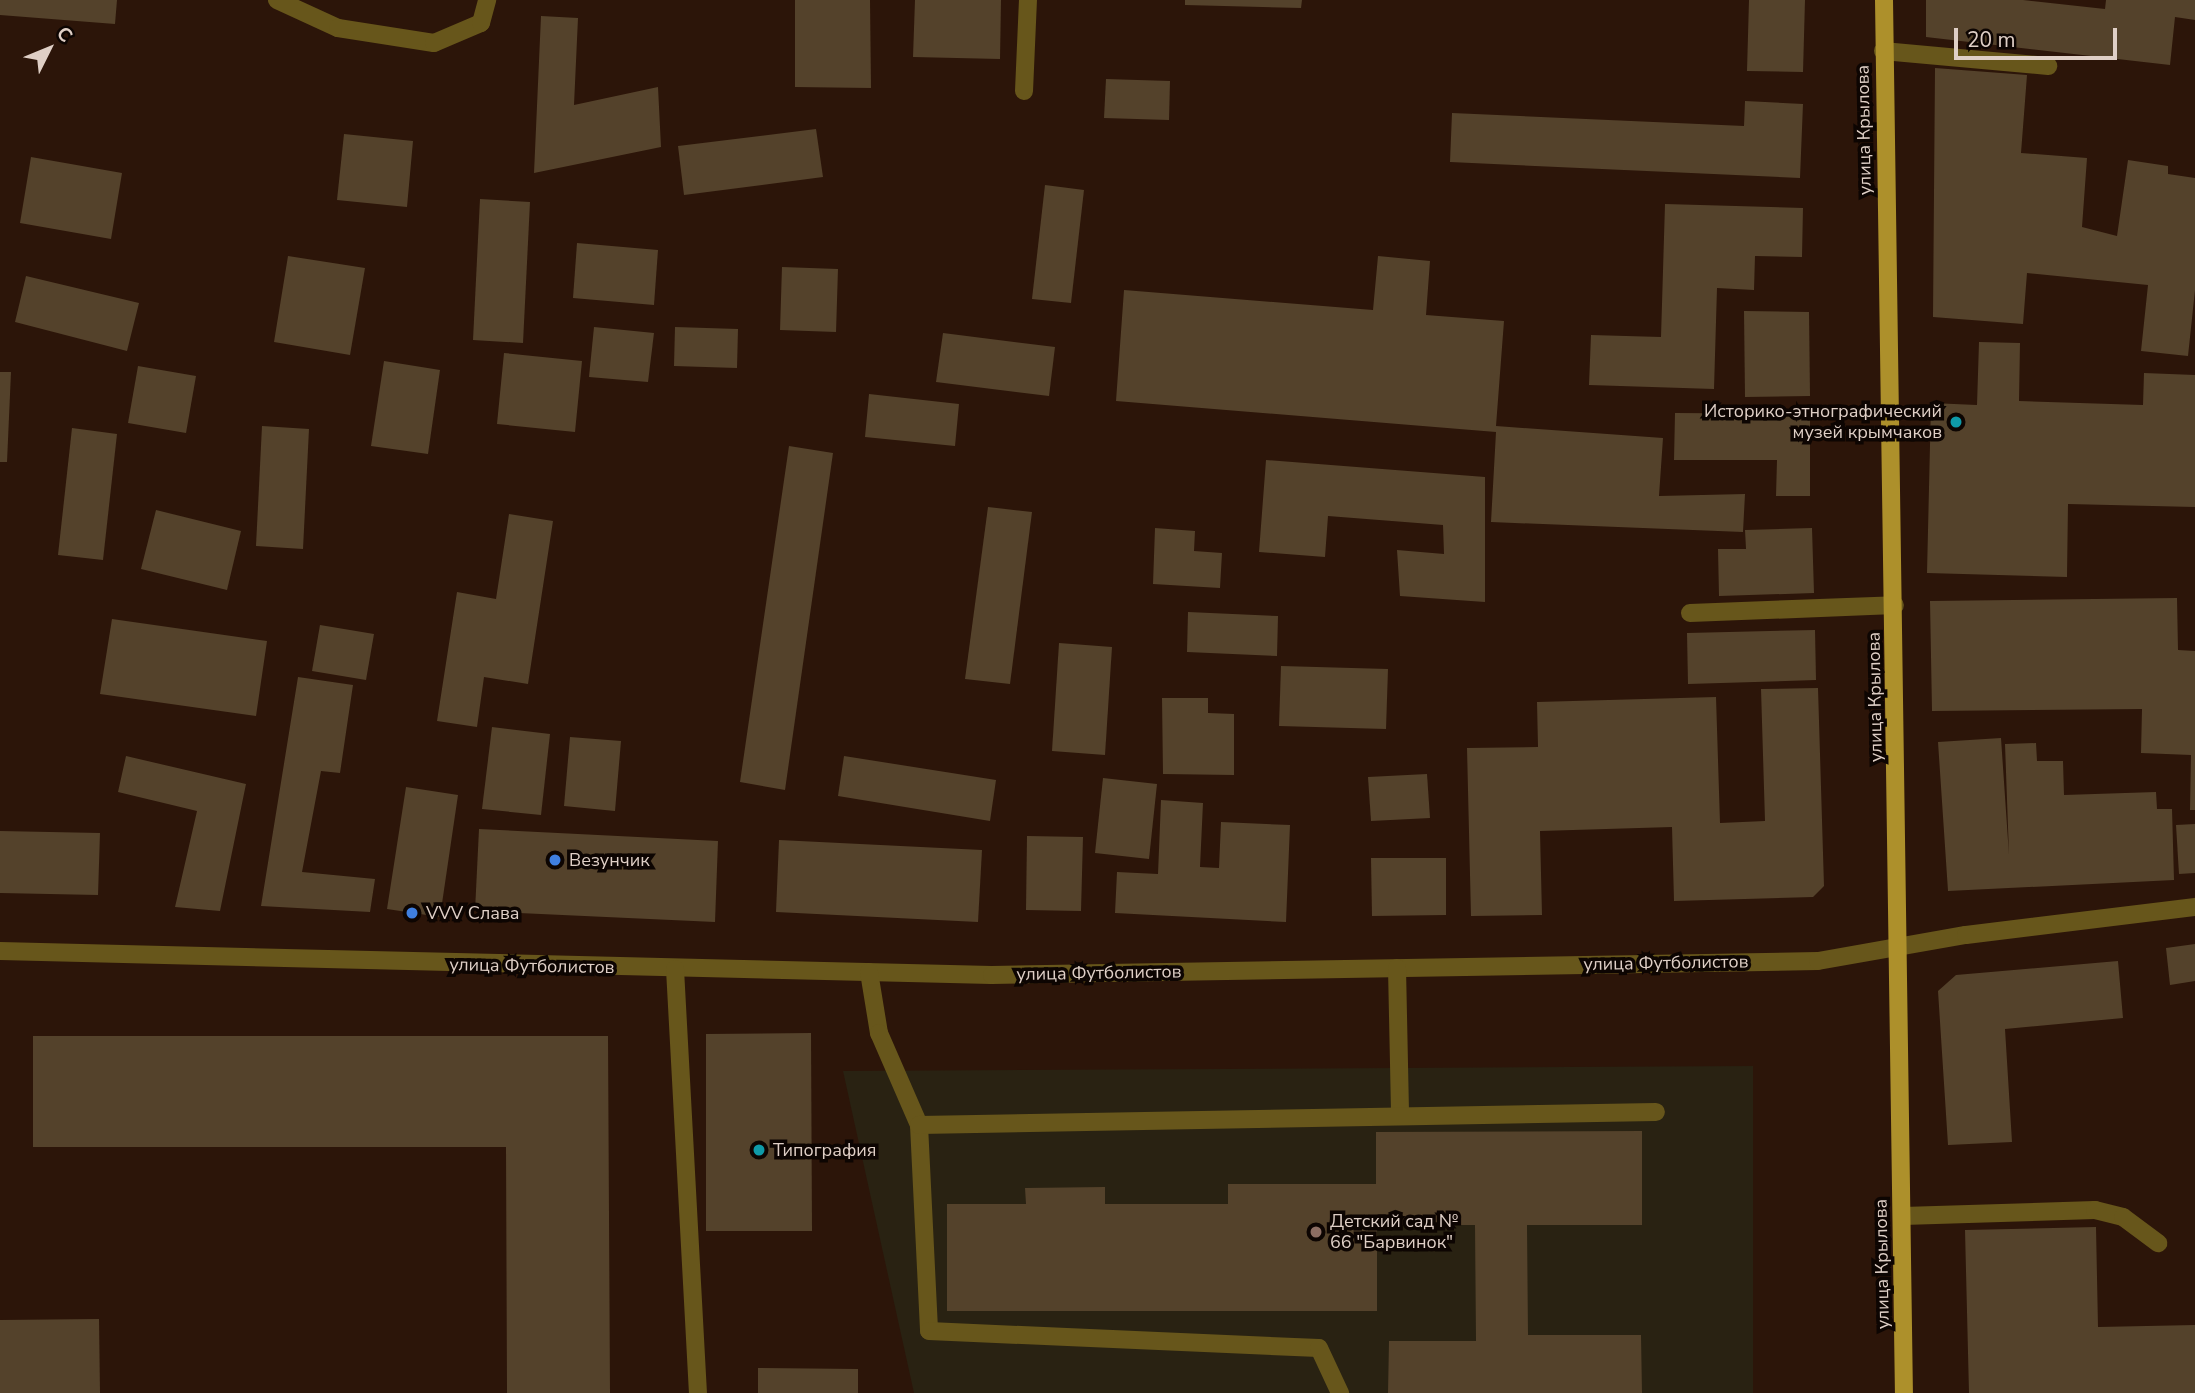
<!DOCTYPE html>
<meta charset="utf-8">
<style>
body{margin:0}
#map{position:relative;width:2195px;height:1393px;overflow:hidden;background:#2c1509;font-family:"Nunito Sans",sans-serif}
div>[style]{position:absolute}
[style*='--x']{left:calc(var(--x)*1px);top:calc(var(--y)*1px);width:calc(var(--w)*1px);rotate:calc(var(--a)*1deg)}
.education>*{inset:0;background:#292212}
.building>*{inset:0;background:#54422b}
.minor>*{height:18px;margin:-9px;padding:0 9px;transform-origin:9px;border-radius:9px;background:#67561b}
.major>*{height:18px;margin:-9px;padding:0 9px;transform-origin:9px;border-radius:9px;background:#ad902b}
.dots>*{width:19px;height:19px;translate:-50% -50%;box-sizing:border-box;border:4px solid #0d0502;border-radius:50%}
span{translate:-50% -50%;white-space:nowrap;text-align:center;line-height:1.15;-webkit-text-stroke:7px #0d0502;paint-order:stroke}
.street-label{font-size:18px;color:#dfcfc6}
.poi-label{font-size:18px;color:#dfcfc6}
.right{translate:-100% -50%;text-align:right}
.left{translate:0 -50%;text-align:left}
.north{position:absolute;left:14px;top:14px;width:70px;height:70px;-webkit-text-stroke:5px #0d0502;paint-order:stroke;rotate:47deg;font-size:19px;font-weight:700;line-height:28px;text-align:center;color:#dfcfc6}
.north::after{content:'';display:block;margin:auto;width:24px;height:32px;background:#dfcfc6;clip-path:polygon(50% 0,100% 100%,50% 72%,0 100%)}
.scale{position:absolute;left:1954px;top:28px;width:163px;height:32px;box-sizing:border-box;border:4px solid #dfcfc6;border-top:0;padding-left:9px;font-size:21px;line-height:24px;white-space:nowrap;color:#dfcfc6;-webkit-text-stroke:5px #0d0502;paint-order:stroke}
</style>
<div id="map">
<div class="education">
<div style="clip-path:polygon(1753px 1066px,1753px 1393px,914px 1393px,843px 1071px)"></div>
</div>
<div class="building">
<div style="clip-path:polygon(0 0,117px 0,115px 24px,0 15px)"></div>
<div style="clip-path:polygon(795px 0,870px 0,871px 88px,795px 87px)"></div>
<div style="clip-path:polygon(915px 0,1001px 0,1000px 59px,913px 57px)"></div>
<div style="clip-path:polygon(1185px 0,1302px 0,1301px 8px,1185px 5px)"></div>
<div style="clip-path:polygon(1749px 0,1805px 0,1803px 72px,1747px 71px)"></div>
<div style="clip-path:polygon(1926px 0,2023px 0,2105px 9px,2106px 0,2195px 0,2195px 20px,2175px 17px,2170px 65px,1926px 37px)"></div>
<div style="clip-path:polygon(541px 16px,578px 18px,574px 105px,658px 87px,661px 147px,534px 173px)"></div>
<div style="clip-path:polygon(1935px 68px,2027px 75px,2021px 153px,2087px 158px,2082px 227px,2117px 236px,2128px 160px,2168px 166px,2168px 174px,2195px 178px,2195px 290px,2188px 356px,2141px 351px,2148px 285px,2027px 273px,2023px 324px,1933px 317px)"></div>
<div style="clip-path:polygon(1106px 79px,1170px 81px,1169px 120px,1104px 118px)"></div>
<div style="clip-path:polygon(1745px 101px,1803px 104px,1800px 178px,1450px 162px,1452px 113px,1744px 126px)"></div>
<div style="clip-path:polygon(816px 129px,823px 177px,684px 195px,678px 146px)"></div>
<div style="clip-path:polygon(344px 134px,413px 141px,407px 207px,337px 200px)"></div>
<div style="clip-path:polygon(31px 157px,122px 173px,111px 239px,20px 223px)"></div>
<div style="clip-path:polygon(1045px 185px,1084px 190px,1071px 303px,1032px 299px)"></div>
<div style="clip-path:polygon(480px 199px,530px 202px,523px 343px,473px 340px)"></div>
<div style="clip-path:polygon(1665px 204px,1803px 208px,1802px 257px,1755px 256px,1754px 290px,1717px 288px,1714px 389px,1589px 385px,1591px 335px,1661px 337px)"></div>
<div style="clip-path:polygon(577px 243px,658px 250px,654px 305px,573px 298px)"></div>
<div style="clip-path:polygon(288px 256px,365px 268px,350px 355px,274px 342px)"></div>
<div style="clip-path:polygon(1378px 256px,1430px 261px,1426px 315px,1504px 321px,1496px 426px,1663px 438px,1659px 496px,1745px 494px,1743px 532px,1491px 522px,1496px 432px,1116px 401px,1124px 290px,1373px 310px)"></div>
<div style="clip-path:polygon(782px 267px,838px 269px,836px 332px,780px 330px)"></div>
<div style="clip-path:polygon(26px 276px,139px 303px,127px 351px,15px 322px)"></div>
<div style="clip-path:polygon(1744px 311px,1809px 312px,1810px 396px,1745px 397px)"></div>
<div style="clip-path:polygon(594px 327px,654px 333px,648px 382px,589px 377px)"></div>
<div style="clip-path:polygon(675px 327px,738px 329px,737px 368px,674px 366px)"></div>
<div style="clip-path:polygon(943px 333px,1055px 347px,1049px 396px,936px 382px)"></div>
<div style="clip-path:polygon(1979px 342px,2020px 343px,2019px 401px,2143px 405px,2144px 373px,2195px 375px,2195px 507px,2068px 504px,2067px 577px,1927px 573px,1931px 403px,1977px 405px)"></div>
<div style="clip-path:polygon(504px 353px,582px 361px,575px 432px,497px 424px)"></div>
<div style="clip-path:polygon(384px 361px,440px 370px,428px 454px,371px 446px)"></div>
<div style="clip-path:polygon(138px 366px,196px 376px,186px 433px,128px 423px)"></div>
<div style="clip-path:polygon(0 372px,11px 372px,7px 462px,0 462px)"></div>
<div style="clip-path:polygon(869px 394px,959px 404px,955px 446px,865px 437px)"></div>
<div style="clip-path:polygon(1675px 413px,1810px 414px,1810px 496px,1776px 496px,1777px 460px,1674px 460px)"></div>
<div style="clip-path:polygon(262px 426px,309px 429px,303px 549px,256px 546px)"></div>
<div style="clip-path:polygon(72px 428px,117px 434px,103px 560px,58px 555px)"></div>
<div style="clip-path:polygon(789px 446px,833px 453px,785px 790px,740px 782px)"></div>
<div style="clip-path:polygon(1266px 460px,1485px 477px,1485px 602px,1400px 596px,1397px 550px,1444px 554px,1443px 525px,1328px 516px,1325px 557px,1259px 552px)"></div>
<div style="clip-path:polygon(988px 507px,1032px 512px,1010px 684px,965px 679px)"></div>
<div style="clip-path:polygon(156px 510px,241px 531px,227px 590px,141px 569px)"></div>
<div style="clip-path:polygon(509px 514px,553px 521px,528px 684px,484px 677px,477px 727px,437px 721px,457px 592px,496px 599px)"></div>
<div style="clip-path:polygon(1155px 528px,1195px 531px,1194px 551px,1222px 553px,1220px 588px,1153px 584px)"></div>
<div style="clip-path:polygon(1812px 528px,1814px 593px,1719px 596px,1718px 549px,1746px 549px,1745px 530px)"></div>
<div style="clip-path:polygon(2177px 598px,2178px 650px,2195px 651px,2195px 810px,2190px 810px,2191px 755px,2141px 753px,2142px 709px,1932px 711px,1930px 601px)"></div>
<div style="clip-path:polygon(1188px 612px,1278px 616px,1277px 656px,1187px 652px)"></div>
<div style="clip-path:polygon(112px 619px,267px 641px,256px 716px,100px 694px)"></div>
<div style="clip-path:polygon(320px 625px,374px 634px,366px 680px,312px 671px)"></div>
<div style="clip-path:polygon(1815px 630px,1816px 680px,1688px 684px,1687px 633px)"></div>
<div style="clip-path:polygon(1059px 643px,1112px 647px,1105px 755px,1052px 751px)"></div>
<div style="clip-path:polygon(1281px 666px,1388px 669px,1386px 729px,1279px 726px)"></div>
<div style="clip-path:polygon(298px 677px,353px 685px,340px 773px,321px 771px,302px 872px,375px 879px,370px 912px,261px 906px)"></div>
<div style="clip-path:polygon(1818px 688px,1824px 886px,1813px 897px,1674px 901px,1672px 827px,1540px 831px,1542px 915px,1471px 916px,1467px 748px,1538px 747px,1537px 702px,1716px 697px,1720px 823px,1765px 821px,1761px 689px)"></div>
<div style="clip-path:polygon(1162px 698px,1208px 698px,1208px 713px,1234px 714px,1234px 775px,1163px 774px)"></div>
<div style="clip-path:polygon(492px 727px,550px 734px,541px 815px,482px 809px)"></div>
<div style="clip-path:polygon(570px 737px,621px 741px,615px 811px,564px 806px)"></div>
<div style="clip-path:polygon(2001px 738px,2009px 855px,2005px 744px,2036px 743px,2037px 761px,2063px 761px,2064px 795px,2156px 792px,2157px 809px,2172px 809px,2174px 880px,1948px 891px,1938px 742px)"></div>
<div style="clip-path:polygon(126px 756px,246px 784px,220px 911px,175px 907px,197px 811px,118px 792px)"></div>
<div style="clip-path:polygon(844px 756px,996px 780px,990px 821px,838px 796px)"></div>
<div style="clip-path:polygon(1427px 774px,1430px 818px,1371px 821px,1368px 777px)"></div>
<div style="clip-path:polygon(1103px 778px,1157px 784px,1149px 859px,1095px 853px)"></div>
<div style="clip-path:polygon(406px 787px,458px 795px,440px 917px,387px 909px)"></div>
<div style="clip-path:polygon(1161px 800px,1203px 803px,1200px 867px,1219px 868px,1221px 822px,1290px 825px,1286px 922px,1115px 913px,1117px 872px,1158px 874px)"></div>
<div style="clip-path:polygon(2195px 824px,2195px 873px,2179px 874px,2176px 825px)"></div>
<div style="clip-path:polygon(479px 829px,718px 841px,715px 922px,475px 911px)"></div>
<div style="clip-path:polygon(0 831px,100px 833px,98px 895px,0 893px)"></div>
<div style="clip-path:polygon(1027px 836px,1083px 837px,1081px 911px,1026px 910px)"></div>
<div style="clip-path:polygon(779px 840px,982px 850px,978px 922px,776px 912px)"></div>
<div style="clip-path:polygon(1371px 858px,1446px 858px,1446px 915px,1372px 916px)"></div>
<div style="clip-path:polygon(2195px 944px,2195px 981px,2170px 985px,2166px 948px)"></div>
<div style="clip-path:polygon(2118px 961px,2123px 1018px,2005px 1029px,2012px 1142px,1948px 1145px,1938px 991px,1956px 975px)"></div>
<div style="clip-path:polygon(811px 1033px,812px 1231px,706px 1231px,706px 1034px)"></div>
<div style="clip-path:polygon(33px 1036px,608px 1036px,610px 1393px,507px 1393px,506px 1147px,33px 1147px)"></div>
<div style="clip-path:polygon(1642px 1131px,1642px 1225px,1527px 1225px,1528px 1335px,1641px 1335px,1642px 1393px,1388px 1393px,1389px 1341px,1476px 1341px,1475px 1225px,1377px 1225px,1377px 1311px,947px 1311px,947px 1204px,1026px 1204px,1025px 1188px,1105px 1187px,1105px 1204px,1228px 1204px,1228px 1184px,1376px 1184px,1376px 1132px)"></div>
<div style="clip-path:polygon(2096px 1227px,2098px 1327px,2195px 1325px,2195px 1393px,1969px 1393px,1965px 1230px)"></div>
<div style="clip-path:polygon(99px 1319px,100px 1393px,0 1393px,0 1320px)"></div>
<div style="clip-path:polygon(758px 1368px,858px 1369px,858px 1393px,758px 1393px)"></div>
</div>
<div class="minor">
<div style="--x:277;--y:0;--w:67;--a:24.7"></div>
<div style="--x:338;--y:28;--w:97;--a:8.9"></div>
<div style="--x:434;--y:43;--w:51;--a:-23.1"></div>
<div style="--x:481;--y:23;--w:24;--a:-75"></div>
<div style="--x:1883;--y:51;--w:166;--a:5.2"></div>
<div style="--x:1024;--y:91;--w:91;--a:-87.5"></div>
<div style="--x:1690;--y:613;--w:205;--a:-2.2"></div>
<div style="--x:0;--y:951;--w:992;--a:1.39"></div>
<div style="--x:992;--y:975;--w:826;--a:-0.97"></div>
<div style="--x:1818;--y:961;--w:150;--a:-10"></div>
<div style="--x:1966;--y:935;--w:231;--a:-7"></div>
<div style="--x:1397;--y:968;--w:148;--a:88.8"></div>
<div style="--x:675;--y:969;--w:425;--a:86.9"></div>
<div style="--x:869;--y:972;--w:62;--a:80.7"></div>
<div style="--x:879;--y:1033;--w:100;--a:66.5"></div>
<div style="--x:919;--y:1125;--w:206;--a:87.2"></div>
<div style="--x:929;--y:1331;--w:390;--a:2.5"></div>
<div style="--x:1319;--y:1348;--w:50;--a:65"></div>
<div style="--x:919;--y:1125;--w:737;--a:-1.01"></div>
<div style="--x:1903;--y:1216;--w:192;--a:-1.8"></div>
<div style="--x:2095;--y:1210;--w:29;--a:14"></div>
<div style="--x:2123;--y:1217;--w:44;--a:36.6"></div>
</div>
<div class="major">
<div style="--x:1884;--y:0;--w:1393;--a:89.18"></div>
</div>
<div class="dots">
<div style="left:1956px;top:422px;background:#0f9aa8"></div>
<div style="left:555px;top:860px;background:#3f7fe0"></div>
<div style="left:412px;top:913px;background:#3f7fe0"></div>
<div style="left:759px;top:1150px;background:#0f9aa8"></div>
<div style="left:1316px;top:1232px;background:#8d6e63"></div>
</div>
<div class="street-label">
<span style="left:1864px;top:130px;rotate:-91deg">улица Крылова</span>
<span style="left:1875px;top:697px;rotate:-91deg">улица Крылова</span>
<span style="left:1666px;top:963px;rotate:-1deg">улица Футболистов</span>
<span style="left:532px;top:966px;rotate:1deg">улица Футболистов</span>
<span style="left:1099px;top:973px;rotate:-1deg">улица Футболистов</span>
<span style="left:1882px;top:1264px;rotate:-91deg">улица Крылова</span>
</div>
<div class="poi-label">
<span class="right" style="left:1942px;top:422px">Историко-этнографический<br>музей крымчаков</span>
<span class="left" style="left:569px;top:860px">Везунчик</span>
<span class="left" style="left:426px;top:913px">VVV Слава</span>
<span class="left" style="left:773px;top:1150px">Типография</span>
<span class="left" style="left:1330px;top:1232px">Детский сад №<br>66 "Барвинок"</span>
</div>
<div class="north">С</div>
<div class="scale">20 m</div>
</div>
